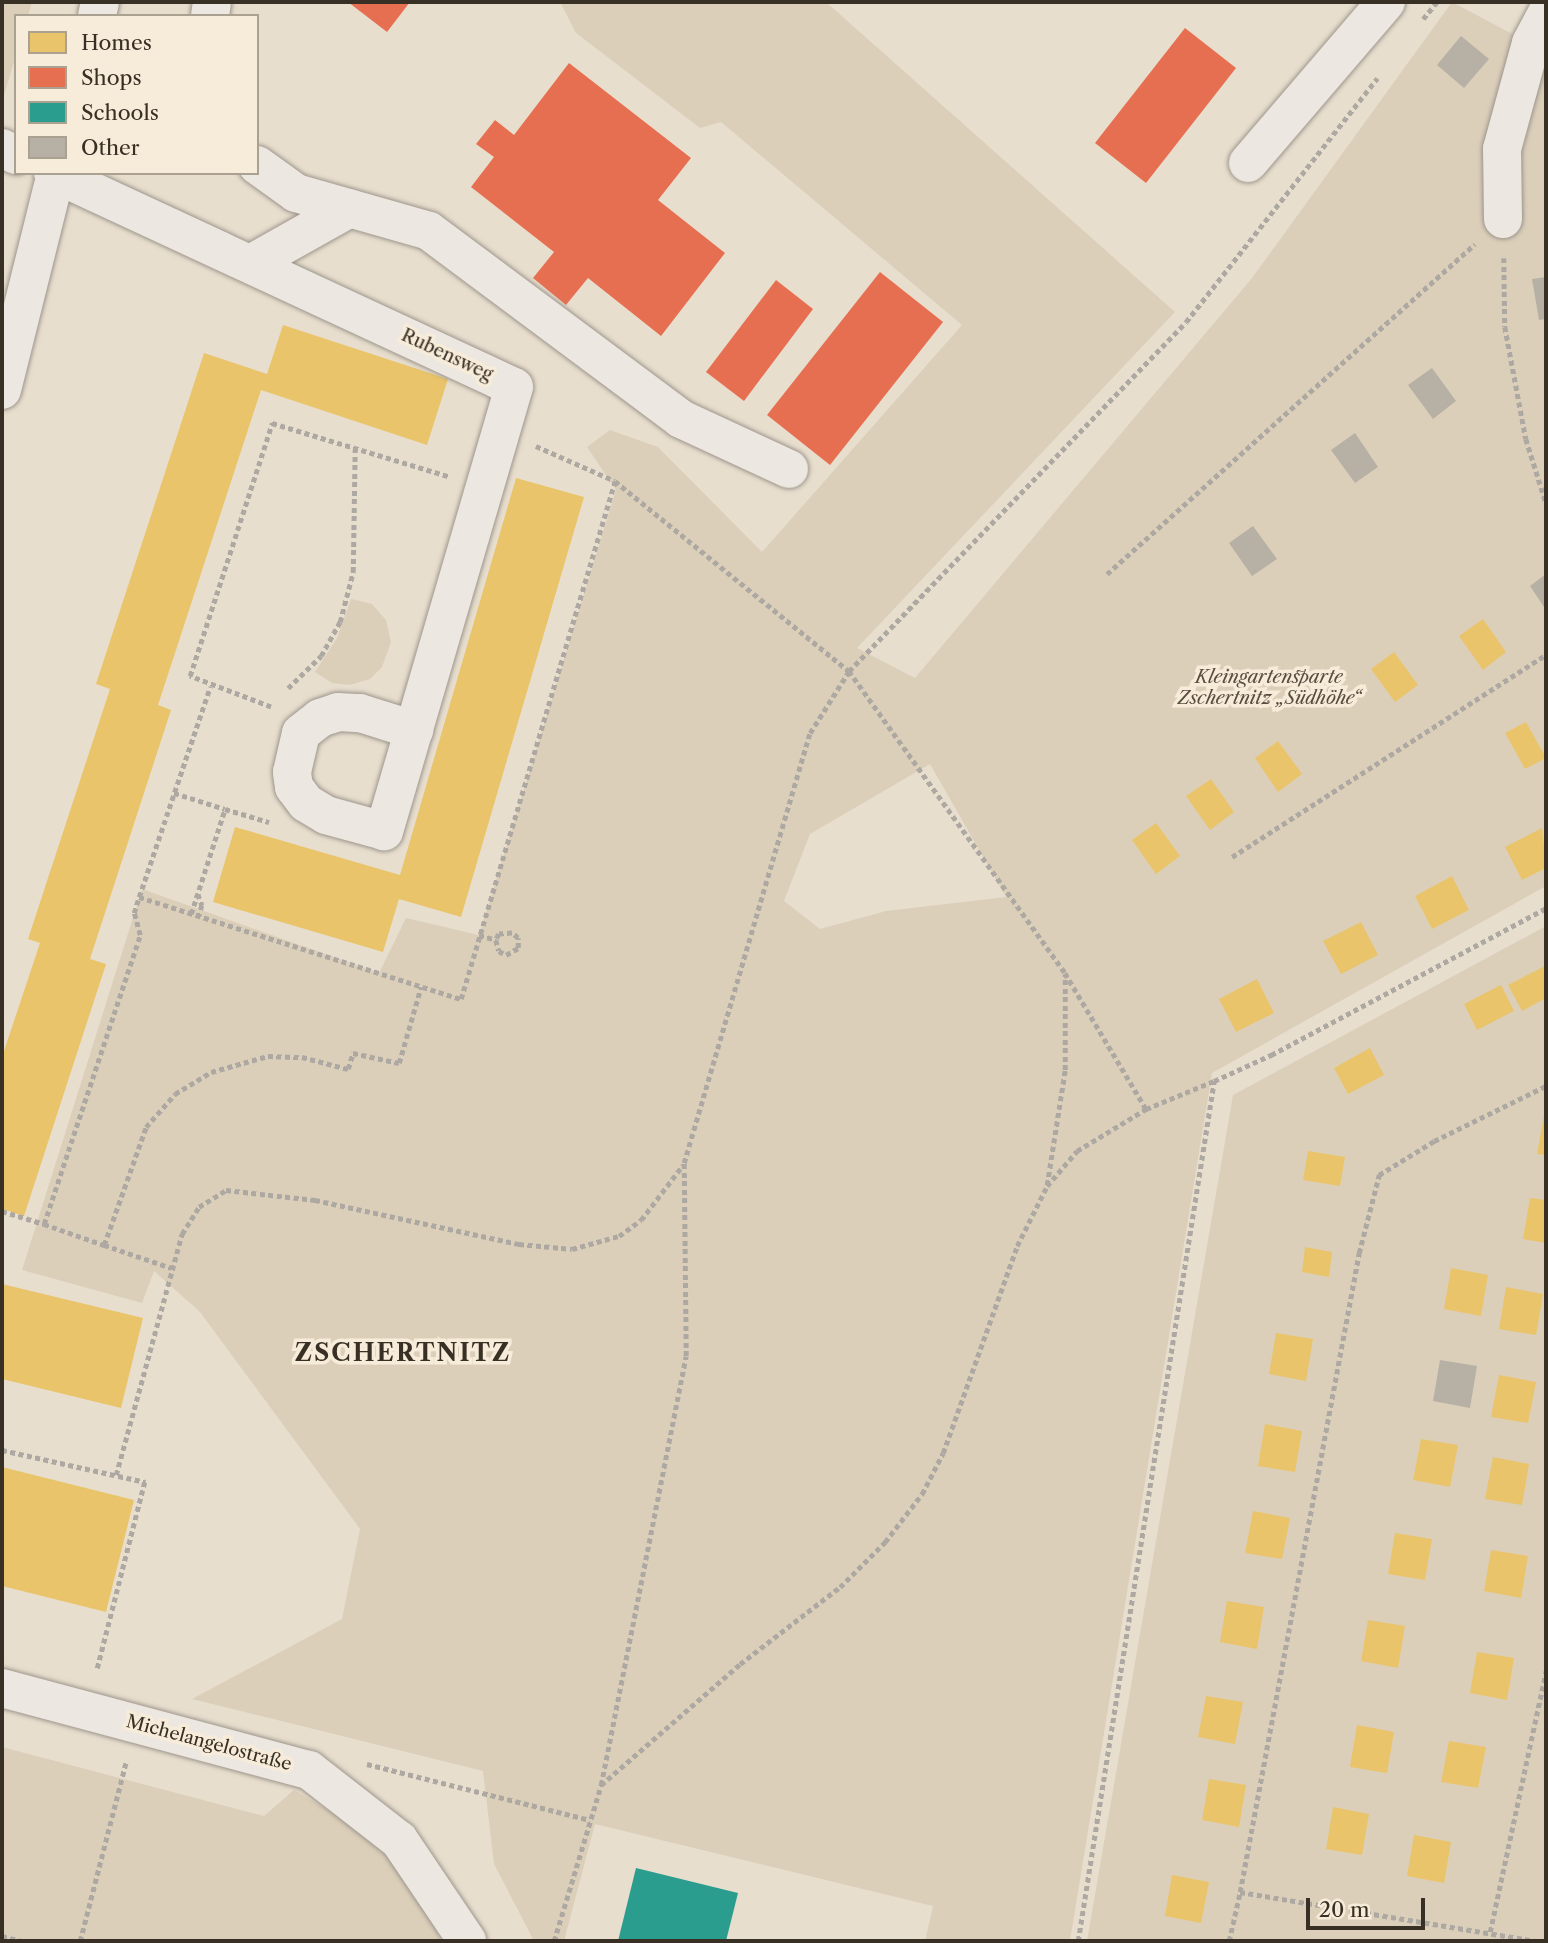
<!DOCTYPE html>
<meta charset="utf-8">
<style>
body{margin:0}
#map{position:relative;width:1548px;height:1943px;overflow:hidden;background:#e8dece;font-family:"Libre Caslon Text",serif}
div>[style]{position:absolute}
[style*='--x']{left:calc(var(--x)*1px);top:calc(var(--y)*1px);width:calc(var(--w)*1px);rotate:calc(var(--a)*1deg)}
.green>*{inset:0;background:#dccfba}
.homes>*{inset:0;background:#e9c46a}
.shops>*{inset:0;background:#e76f51}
.schools>*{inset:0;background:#2a9d8f}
.building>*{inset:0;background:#b7b0a5}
.path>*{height:4.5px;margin-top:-2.25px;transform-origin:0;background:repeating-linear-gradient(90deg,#ada8a1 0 5px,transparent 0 8.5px)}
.roads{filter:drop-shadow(0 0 2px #9d968c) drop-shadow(0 0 2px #9d968c)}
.minor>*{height:38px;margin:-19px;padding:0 19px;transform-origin:19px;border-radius:19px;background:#ece7e0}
span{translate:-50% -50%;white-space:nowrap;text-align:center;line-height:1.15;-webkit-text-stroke:7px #f7ecd9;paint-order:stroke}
.street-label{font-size:18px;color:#393025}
.park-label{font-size:18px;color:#584d3f;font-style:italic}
.district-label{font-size:24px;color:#393025;font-weight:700;letter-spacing:2px}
.frame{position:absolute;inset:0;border:4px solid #393025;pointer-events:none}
.legend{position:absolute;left:14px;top:14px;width:245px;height:161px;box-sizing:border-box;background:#f7ecd9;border:2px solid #aba191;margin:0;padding:9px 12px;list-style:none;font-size:21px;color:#393025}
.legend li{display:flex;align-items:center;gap:14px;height:35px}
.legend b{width:35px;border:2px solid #aba191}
.scale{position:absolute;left:1306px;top:1898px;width:119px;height:32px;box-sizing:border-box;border:4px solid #393025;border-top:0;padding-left:9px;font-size:21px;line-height:24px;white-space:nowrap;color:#393025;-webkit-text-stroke:5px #f7ecd9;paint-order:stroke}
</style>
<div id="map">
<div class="green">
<div style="clip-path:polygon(2px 2px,32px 2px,28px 16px,16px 16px,16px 55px,2px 102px)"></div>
<div style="clip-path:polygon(evenodd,560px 2px,826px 2px,1175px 312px,857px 648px,915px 678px,1252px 278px,1452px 2px,1546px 52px,1546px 886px,1212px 1073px,1070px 1941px,925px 1941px,933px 1906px,595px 1824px,564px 1941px,534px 1941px,494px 1864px,483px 1771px,192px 1699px,342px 1619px,360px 1529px,200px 1312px,154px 1271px,142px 1303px,22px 1270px,142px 889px,379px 973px,406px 918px,479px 935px,616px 490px,587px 447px,610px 430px,658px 447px,762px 552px,962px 325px,721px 122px,700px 128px,576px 33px,560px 2px,930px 764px,1006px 897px,886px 911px,820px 929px,784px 901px,810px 834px,930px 764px)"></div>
<div style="clip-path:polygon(351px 599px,372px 604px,386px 620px,391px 642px,382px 667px,370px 679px,350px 685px,332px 683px,315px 672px,337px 638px)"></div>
<div style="clip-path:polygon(1546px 926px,1546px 1941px,1087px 1941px,1233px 1095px)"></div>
<div style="clip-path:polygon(2px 1747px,264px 1816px,294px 1790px,348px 1822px,395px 1864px,427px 1908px,441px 1941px,2px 1941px)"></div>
</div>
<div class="homes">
<div style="clip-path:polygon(283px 325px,448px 379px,427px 445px,261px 390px,158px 705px,171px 710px,90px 959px,106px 964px,24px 1216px,2px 1209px,2px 1057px,40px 943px,28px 939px,110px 689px,96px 684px,204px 353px,267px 374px)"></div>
<div style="clip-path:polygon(516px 478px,584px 497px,461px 917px,399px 899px,383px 952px,213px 902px,235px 827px,400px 875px)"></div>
<div style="clip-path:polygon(1483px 619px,1506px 652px,1483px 670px,1459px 636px)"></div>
<div style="clip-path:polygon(1394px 652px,1418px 685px,1395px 702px,1371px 669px)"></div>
<div style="clip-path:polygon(1526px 722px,1546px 758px,1525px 769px,1505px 733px)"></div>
<div style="clip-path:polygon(1278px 741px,1302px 774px,1278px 792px,1255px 758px)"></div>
<div style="clip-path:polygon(1211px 779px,1234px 812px,1210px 830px,1186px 796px)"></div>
<div style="clip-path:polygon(1156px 823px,1180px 856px,1156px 874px,1132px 840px)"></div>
<div style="clip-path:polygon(1542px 828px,1546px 868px,1522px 880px,1505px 847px)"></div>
<div style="clip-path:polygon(1452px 876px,1469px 910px,1432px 929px,1415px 896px)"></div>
<div style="clip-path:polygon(1361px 922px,1378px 955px,1341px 974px,1323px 941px)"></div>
<div style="clip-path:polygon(1545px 966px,1546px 998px,1522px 1011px,1508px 985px)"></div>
<div style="clip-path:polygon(1257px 979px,1274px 1013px,1236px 1032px,1219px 999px)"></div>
<div style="clip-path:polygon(1501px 985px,1514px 1011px,1477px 1030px,1464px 1004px)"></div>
<div style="clip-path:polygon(1370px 1048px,1384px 1075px,1348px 1094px,1334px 1068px)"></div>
<div style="clip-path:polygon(1545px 1110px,1546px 1110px,1546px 1155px,1537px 1154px)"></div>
<div style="clip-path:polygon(1308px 1151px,1345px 1157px,1340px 1186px,1303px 1180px)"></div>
<div style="clip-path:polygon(1530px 1198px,1546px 1200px,1546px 1243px,1523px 1239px)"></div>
<div style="clip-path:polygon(1305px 1247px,1332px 1252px,1329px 1277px,1302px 1272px)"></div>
<div style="clip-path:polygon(1451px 1268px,1488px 1275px,1481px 1316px,1444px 1309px)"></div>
<div style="clip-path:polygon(2px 1284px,143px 1318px,121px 1408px,2px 1379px)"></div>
<div style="clip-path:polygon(1506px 1287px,1543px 1294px,1536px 1335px,1499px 1329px)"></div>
<div style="clip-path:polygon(1276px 1333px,1313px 1339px,1306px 1381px,1269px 1374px)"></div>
<div style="clip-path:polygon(1499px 1375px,1536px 1382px,1528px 1423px,1491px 1417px)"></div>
<div style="clip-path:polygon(1265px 1424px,1302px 1431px,1295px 1472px,1258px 1466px)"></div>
<div style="clip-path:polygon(1421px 1439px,1458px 1445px,1450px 1487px,1413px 1480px)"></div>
<div style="clip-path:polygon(1493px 1457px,1529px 1464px,1522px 1505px,1485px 1499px)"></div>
<div style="clip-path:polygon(2px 1467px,134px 1500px,106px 1612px,2px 1586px)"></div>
<div style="clip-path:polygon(1253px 1511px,1290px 1518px,1282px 1559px,1245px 1553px)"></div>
<div style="clip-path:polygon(1395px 1533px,1432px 1539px,1425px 1580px,1388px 1574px)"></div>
<div style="clip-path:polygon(1491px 1550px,1528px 1556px,1521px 1598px,1484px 1591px)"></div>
<div style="clip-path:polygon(1227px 1601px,1264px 1607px,1257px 1649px,1220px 1642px)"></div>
<div style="clip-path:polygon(1368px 1620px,1405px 1626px,1398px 1668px,1361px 1661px)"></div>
<div style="clip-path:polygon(1477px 1652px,1514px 1658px,1507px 1700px,1470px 1693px)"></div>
<div style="clip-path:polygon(1206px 1696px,1243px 1702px,1235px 1744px,1198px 1737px)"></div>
<div style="clip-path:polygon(1357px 1725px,1394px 1732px,1387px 1773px,1350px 1767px)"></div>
<div style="clip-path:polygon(1449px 1741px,1486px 1747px,1478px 1788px,1441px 1782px)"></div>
<div style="clip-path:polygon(1209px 1779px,1246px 1785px,1239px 1827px,1202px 1820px)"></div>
<div style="clip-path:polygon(1333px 1807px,1369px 1814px,1362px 1855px,1326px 1849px)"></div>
<div style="clip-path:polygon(1414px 1835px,1451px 1842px,1444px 1883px,1407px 1876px)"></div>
<div style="clip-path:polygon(1172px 1875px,1209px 1882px,1201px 1923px,1165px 1916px)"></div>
</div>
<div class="shops">
<div style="clip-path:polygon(348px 2px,410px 2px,387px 32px)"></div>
<div style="clip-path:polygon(1185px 28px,1236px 68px,1146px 183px,1095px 143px)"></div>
<div style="clip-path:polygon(569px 63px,691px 158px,658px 200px,725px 253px,661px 336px,588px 278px,566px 305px,533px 278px,554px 252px,471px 187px,494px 157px,476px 144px,495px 120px,514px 135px)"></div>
<div style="clip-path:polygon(880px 272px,943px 322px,830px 465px,767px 415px)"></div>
<div style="clip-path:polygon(776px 280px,813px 309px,744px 401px,706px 372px)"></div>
</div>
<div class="schools">
<div style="clip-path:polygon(636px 1868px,738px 1893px,726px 1941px,618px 1941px)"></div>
</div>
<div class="building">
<div style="clip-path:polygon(1461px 36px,1489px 59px,1464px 88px,1437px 65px)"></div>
<div style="clip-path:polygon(1546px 277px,1546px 319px,1539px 320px,1532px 279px)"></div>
<div style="clip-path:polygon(1432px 368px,1456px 401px,1433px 419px,1408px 385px)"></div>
<div style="clip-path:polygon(1355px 433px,1378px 467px,1355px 483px,1331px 450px)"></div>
<div style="clip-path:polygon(1253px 526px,1277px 559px,1252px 576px,1229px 543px)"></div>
<div style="clip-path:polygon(1546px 574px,1546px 610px,1530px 586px)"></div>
<div style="clip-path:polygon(1440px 1360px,1477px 1366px,1470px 1408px,1433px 1401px)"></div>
</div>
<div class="path">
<div style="--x:1423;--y:19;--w:22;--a:-51"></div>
<div style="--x:1504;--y:258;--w:69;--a:89.2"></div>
<div style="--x:1505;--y:327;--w:114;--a:79.4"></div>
<div style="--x:1526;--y:439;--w:67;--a:72.6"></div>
<div style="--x:536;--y:446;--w:86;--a:23.9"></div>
<div style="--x:615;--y:481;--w:301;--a:39.1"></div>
<div style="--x:849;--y:671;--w:371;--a:54.4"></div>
<div style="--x:1065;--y:973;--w:158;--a:59.2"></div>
<div style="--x:1107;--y:574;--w:494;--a:-41.9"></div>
<div style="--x:288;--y:688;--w:46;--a:-44.1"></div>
<div style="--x:321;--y:656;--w:39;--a:-61"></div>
<div style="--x:340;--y:622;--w:52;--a:-75.4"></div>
<div style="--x:353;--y:572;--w:123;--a:-89.1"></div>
<div style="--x:271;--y:707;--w:87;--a:-159.1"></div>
<div style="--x:190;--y:676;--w:266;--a:-72"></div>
<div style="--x:272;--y:423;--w:184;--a:16.8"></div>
<div style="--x:174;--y:793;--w:53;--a:17.4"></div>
<div style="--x:1232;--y:857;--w:373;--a:-32.8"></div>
<div style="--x:198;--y:894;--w:12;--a:70"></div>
<div style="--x:202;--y:905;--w:11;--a:105"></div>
<div style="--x:139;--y:897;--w:222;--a:-71.3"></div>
<div style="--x:191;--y:914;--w:110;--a:-72.1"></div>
<div style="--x:225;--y:809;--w:46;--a:16.5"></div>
<div style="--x:479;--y:935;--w:18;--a:16"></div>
<div style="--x:496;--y:940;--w:11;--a:75"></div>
<div style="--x:499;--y:951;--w:8;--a:30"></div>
<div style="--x:506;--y:955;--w:14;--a:-30"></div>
<div style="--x:518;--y:948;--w:10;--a:-90"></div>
<div style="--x:518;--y:938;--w:8;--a:-140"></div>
<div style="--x:512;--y:933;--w:13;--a:176"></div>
<div style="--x:499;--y:934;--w:7;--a:117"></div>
<div style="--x:1047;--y:1185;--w:116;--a:-81.1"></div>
<div style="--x:1065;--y:1070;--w:95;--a:-90"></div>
<div style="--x:2;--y:1211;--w:44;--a:17.2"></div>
<div style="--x:44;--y:1224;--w:305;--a:-71.6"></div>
<div style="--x:140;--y:935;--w:23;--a:-105"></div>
<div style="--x:134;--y:913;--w:17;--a:-73"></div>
<div style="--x:139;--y:897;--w:338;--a:17.6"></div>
<div style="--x:461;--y:999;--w:540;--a:-73.44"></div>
<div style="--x:44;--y:1224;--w:64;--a:19.3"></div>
<div style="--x:104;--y:1245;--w:125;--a:-70.4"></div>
<div style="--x:146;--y:1127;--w:44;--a:-48.7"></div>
<div style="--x:175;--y:1094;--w:42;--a:-31.4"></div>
<div style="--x:211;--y:1072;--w:59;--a:-15.7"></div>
<div style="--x:268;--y:1056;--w:34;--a:2"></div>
<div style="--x:302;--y:1057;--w:48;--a:14.6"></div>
<div style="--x:348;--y:1069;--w:17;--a:-73"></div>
<div style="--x:353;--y:1053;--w:47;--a:12.3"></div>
<div style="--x:399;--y:1063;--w:79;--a:-73.9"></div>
<div style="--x:104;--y:1245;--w:71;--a:18.9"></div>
<div style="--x:2;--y:1450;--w:147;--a:12.6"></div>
<div style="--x:145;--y:1482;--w:195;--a:104.3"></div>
<div style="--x:116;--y:1475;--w:250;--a:-74.7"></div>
<div style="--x:182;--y:1234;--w:32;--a:-58"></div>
<div style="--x:199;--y:1207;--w:32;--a:-32"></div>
<div style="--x:226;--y:1190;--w:90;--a:6.4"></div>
<div style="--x:315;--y:1200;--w:209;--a:12.2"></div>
<div style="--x:519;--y:1244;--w:53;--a:5.4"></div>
<div style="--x:572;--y:1249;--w:49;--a:-15.5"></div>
<div style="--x:619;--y:1236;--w:27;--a:-36"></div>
<div style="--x:641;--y:1220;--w:69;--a:-52.6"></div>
<div style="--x:367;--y:1764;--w:230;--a:14.1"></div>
<div style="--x:601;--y:1785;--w:184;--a:-41"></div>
<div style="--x:740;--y:1664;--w:126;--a:-37.6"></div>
<div style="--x:840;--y:1587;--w:64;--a:-45"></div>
<div style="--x:885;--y:1542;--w:61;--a:-52.4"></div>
<div style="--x:922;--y:1494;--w:46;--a:-62.9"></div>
<div style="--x:943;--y:1453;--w:220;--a:-70.3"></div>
<div style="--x:1017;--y:1246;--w:67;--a:-63.4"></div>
<div style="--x:1047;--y:1186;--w:46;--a:-49.4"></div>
<div style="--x:1077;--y:1151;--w:81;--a:-31.3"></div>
<div style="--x:1146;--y:1109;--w:74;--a:-22.4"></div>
<div style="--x:1240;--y:1892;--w:650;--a:-79.45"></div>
<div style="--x:1359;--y:1253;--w:81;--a:-75.6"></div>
<div style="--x:1379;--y:1175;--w:65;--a:-31.7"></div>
<div style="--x:1434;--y:1141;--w:125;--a:-26.2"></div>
<div style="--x:1490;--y:1932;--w:267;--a:-77.9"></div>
<div style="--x:2;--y:1936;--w:21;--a:14"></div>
<div style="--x:80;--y:1941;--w:185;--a:-75.6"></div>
<div style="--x:554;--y:1941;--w:163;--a:-73.2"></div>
<div style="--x:601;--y:1785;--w:437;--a:-78.8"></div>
<div style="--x:686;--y:1356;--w:193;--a:-90.6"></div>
<div style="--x:684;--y:1163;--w:448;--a:-73.7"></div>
<div style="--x:810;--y:733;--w:73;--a:-57.8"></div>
<div style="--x:849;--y:671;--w:485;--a:-46"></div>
<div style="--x:1186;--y:322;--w:310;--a:-51.9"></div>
<div style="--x:1078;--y:1941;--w:871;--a:-81.01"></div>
<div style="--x:1214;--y:1081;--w:63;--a:-24.5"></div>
<div style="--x:1271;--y:1055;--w:312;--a:-28.1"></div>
<div style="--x:1229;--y:1941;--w:50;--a:-77.3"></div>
<div style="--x:1240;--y:1892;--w:300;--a:9.4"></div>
</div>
<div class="roads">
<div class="minor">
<div style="--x:97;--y:16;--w:14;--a:-78"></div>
<div style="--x:210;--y:16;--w:14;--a:-82"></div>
<div style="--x:2;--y:148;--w:16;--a:27"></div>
<div style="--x:1248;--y:163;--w:212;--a:-49.4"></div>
<div style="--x:257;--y:165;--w:48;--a:35.7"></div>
<div style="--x:296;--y:193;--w:138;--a:15.9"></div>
<div style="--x:429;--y:231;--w:314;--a:36.7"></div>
<div style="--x:681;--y:419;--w:119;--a:24.8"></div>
<div style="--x:53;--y:173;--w:508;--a:24.9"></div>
<div style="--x:514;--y:387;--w:463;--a:106.3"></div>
<div style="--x:384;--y:831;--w:60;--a:-164.6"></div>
<div style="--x:326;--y:815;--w:23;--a:-149"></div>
<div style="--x:306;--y:803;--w:20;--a:-127"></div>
<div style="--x:294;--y:787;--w:15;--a:-98"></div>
<div style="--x:292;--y:772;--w:40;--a:-77"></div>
<div style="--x:301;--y:733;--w:24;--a:-38"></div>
<div style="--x:320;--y:718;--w:19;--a:-18"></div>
<div style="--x:338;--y:712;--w:22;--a:3"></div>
<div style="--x:360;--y:713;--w:57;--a:17.5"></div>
<div style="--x:1503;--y:219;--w:70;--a:-90.8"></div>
<div style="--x:1502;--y:149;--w:110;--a:-74.7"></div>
<div style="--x:1531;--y:43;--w:32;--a:-62"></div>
<div style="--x:252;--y:263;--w:112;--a:-29.3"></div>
<div style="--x:2;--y:390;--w:224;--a:-76"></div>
<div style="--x:2;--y:1688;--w:318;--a:15"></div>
<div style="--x:309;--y:1770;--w:114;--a:37.9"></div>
<div style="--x:399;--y:1840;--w:122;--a:56"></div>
</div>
</div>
<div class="street-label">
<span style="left:447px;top:355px;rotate:25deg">Rubensweg</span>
<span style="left:209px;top:1743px;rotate:15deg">Michelangelostraße</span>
</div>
<div class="park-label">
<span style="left:1269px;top:688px">Kleingartensparte<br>Zschertnitz „Südhöhe“</span>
</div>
<div class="district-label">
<span style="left:403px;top:1353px">ZSCHERTNITZ</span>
</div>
<div class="frame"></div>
<ul class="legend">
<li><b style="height:19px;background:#e9c46a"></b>Homes</li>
<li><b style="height:19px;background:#e76f51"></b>Shops</li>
<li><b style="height:19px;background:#2a9d8f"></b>Schools</li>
<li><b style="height:19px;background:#b7b0a5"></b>Other</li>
</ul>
<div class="scale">20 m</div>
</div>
